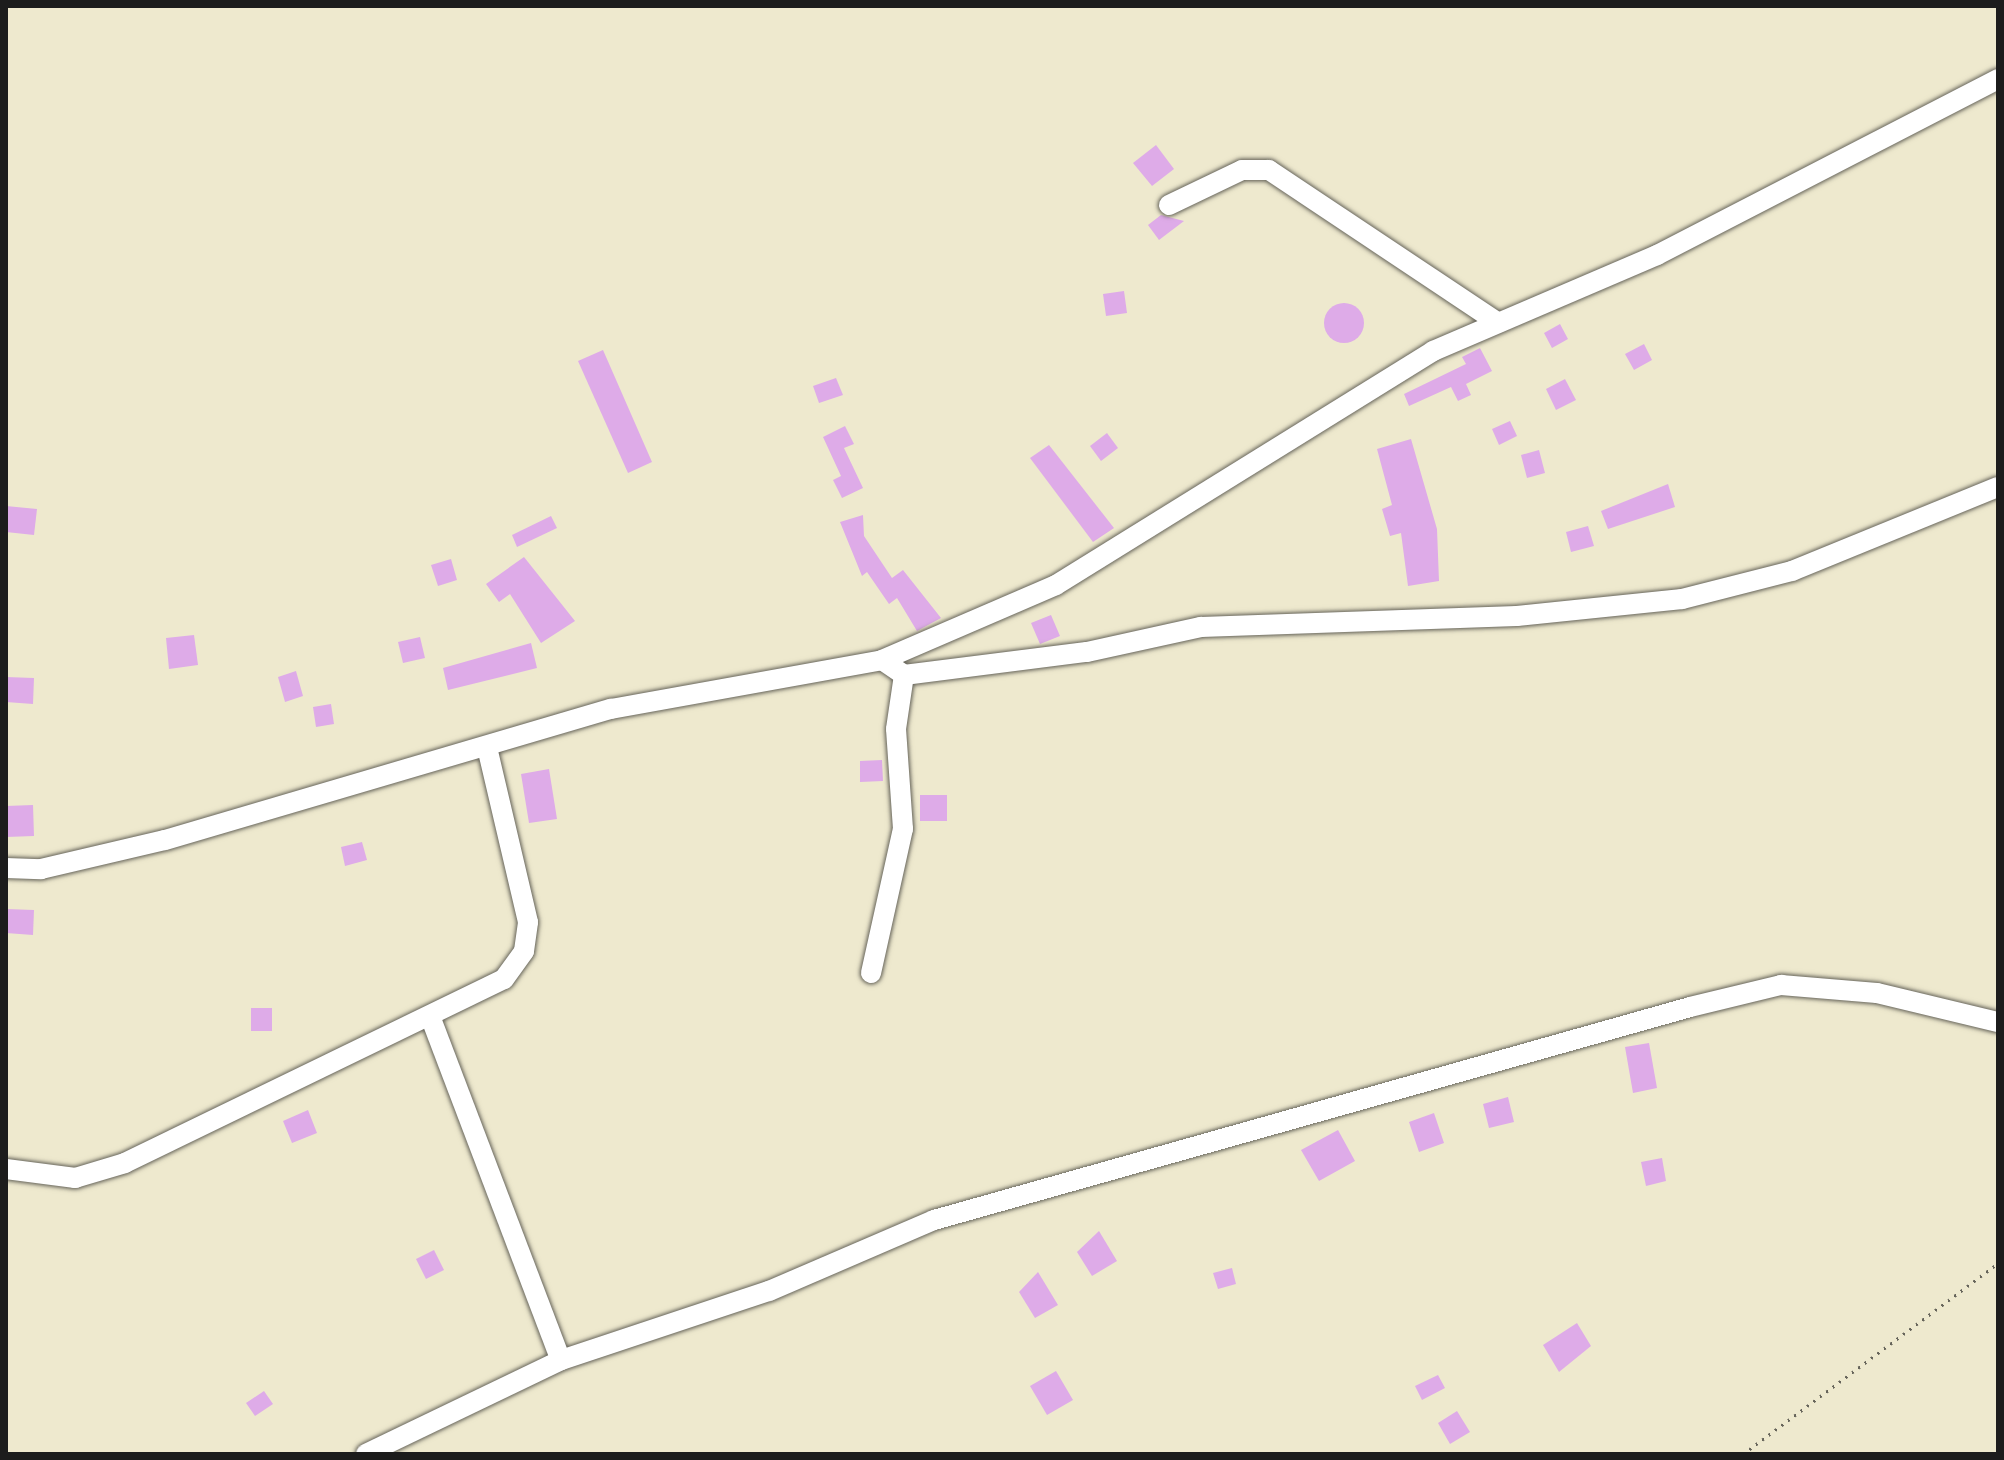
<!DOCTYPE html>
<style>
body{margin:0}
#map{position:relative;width:2004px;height:1460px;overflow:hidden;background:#eee9ce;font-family:"Gentium Book Plus",serif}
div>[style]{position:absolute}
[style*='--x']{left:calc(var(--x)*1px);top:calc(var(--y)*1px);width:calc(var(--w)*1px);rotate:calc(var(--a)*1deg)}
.building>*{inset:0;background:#deabe8}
.round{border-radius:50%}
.path>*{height:3px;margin-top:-1.5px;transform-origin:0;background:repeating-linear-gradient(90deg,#66645a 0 2px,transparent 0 8px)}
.roads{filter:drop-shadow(0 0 2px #66645a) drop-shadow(0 0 2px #66645a)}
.minor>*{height:20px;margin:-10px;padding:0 10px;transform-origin:10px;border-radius:10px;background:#fff}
span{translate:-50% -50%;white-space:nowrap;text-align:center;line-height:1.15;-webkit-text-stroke:8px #fbf7ec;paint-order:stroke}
.frame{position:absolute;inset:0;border:8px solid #1c1c1c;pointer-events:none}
</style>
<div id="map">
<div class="building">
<div style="clip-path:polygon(1156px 145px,1174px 169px,1152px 186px,1133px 163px)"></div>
<div style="clip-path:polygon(1161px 215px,1184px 221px,1159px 240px,1148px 225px)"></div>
<div style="clip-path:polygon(1124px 291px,1127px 313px,1106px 316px,1103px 294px)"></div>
<div class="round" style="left:1324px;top:303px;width:40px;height:40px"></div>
<div style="clip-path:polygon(1560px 324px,1568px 339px,1552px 348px,1544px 333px)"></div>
<div style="clip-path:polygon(1644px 344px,1652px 360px,1634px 370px,1625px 354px)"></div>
<div style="clip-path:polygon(1480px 348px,1492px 371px,1466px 384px,1471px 395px,1458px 401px,1451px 387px,1409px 406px,1404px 394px,1466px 364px,1462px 357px)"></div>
<div style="clip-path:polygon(603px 350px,652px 462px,628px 473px,578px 361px)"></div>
<div style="clip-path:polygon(836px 378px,843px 395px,819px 403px,813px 386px)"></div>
<div style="clip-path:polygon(1565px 379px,1576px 400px,1556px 410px,1546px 389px)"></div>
<div style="clip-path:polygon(1510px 421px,1517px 436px,1499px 445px,1492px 429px)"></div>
<div style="clip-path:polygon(845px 426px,854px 444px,844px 448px,863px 488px,842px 498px,833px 480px,841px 476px,823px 437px)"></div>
<div style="clip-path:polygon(1107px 433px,1118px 448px,1101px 461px,1090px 446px)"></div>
<div style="clip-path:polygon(1411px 439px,1437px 529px,1439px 581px,1408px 586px,1401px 533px,1390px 536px,1382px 509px,1392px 505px,1377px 449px)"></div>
<div style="clip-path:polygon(1049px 445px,1114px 528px,1093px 542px,1030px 458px)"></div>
<div style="clip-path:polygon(1539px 450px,1545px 473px,1527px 478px,1521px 455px)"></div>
<div style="clip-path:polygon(1668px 484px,1675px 507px,1608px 529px,1601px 511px)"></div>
<div style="clip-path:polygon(6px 506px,37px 509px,34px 535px,6px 532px)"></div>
<div style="clip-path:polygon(863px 515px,864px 536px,892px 578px,903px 570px,941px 618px,917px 631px,897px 598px,889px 604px,867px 572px,862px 576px,840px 522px)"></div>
<div style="clip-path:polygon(551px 516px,557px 528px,517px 547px,512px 535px)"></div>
<div style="clip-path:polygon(1588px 526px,1594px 546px,1571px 552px,1566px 532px)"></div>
<div style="clip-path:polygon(524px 557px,575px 621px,541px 643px,510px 594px,499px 602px,486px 584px)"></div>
<div style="clip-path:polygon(451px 559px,457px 580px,438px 586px,431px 565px)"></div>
<div style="clip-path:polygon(1051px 615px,1060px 636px,1040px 644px,1031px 623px)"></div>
<div style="clip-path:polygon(194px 635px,198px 665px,169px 669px,166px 638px)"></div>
<div style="clip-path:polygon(420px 637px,425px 658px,403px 663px,398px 642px)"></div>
<div style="clip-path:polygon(531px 643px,537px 668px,448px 690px,443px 668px)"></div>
<div style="clip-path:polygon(296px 671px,303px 696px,285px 702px,278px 677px)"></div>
<div style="clip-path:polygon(6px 677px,34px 678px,33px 704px,6px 702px)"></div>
<div style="clip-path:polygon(331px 704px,334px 724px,316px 727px,313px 707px)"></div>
<div style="clip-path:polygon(882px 760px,883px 781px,860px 782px,860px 761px)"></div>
<div style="clip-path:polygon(549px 769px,557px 819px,529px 823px,521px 774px)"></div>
<div style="clip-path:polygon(920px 795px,947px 795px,947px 821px,920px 821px)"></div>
<div style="clip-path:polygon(33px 805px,34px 836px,6px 837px,6px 806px)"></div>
<div style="clip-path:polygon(362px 842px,367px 860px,345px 866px,341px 847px)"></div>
<div style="clip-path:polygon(6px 909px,34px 910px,33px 935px,6px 933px)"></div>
<div style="clip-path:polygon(251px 1008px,272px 1008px,272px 1031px,251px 1031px)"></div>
<div style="clip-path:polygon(1649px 1043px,1657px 1088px,1633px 1093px,1625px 1047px)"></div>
<div style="clip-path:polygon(1508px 1097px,1514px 1122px,1489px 1128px,1483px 1104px)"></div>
<div style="clip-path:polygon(308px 1110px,317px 1133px,292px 1143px,283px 1121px)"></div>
<div style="clip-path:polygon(1434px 1113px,1444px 1143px,1419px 1152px,1409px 1122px)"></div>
<div style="clip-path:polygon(1338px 1130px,1355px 1161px,1319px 1181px,1301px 1150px)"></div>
<div style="clip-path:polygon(1662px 1158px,1666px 1181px,1646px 1186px,1641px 1162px)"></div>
<div style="clip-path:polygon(1099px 1231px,1117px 1261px,1092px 1276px,1077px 1252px)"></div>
<div style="clip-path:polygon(434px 1250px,444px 1270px,426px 1279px,416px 1259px)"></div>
<div style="clip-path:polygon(1232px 1268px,1236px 1284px,1218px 1289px,1213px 1273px)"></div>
<div style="clip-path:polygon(1038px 1272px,1058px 1305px,1035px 1318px,1019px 1292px)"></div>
<div style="clip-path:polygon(1577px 1323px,1591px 1346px,1559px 1372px,1543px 1345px)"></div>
<div style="clip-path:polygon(1056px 1371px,1073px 1400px,1047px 1415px,1030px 1386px)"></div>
<div style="clip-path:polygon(1438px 1375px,1445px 1388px,1422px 1400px,1415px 1386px)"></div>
<div style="clip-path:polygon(264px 1391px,273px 1404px,255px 1416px,246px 1403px)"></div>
<div style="clip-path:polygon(1457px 1411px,1470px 1432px,1450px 1444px,1438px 1423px)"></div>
</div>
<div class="path">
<div style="--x:1743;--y:1454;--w:319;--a:-36.8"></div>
</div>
<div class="roads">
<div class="minor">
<div style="--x:1169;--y:205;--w:81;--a:-25.6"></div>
<div style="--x:1242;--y:170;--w:27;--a:0"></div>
<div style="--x:1269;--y:170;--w:275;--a:33.7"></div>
<div style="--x:882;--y:660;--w:27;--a:34"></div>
<div style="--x:904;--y:675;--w:184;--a:-7.2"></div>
<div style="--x:1087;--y:652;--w:117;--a:-12.4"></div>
<div style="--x:1201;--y:627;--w:316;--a:-2"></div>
<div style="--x:1517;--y:616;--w:166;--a:-5.9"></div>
<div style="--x:1682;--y:599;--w:114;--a:-14.3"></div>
<div style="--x:1792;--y:571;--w:222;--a:-22.2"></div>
<div style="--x:6;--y:868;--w:35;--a:2"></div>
<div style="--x:41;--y:869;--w:127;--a:-13.2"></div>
<div style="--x:165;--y:840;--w:465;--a:-16.4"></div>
<div style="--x:611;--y:709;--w:275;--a:-10.2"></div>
<div style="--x:882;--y:660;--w:189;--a:-23.3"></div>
<div style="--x:1056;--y:585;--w:444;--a:-31.8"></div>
<div style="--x:1433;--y:351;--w:244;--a:-23.2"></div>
<div style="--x:1657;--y:255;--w:384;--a:-27.3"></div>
<div style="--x:871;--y:973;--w:148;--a:-77.5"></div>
<div style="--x:903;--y:829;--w:100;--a:-94"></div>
<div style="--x:896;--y:729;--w:55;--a:-81.6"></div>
<div style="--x:430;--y:1016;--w:368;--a:69.2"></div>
<div style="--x:6;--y:1169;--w:70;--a:7.4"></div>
<div style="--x:75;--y:1178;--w:52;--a:-16.7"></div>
<div style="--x:125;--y:1163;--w:421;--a:-25.9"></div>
<div style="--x:504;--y:979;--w:34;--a:-54"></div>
<div style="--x:524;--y:951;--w:29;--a:-82"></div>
<div style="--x:528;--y:922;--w:180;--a:-103.2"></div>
<div style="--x:366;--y:1454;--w:216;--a:-25.7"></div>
<div style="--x:561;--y:1360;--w:219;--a:-18.4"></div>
<div style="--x:769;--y:1291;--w:180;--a:-23.3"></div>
<div style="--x:934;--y:1220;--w:785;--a:-15.73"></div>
<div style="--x:1690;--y:1007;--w:94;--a:-13.6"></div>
<div style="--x:1781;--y:985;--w:96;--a:4.8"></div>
<div style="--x:1877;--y:993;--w:124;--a:13.5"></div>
</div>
</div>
<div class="frame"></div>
</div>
